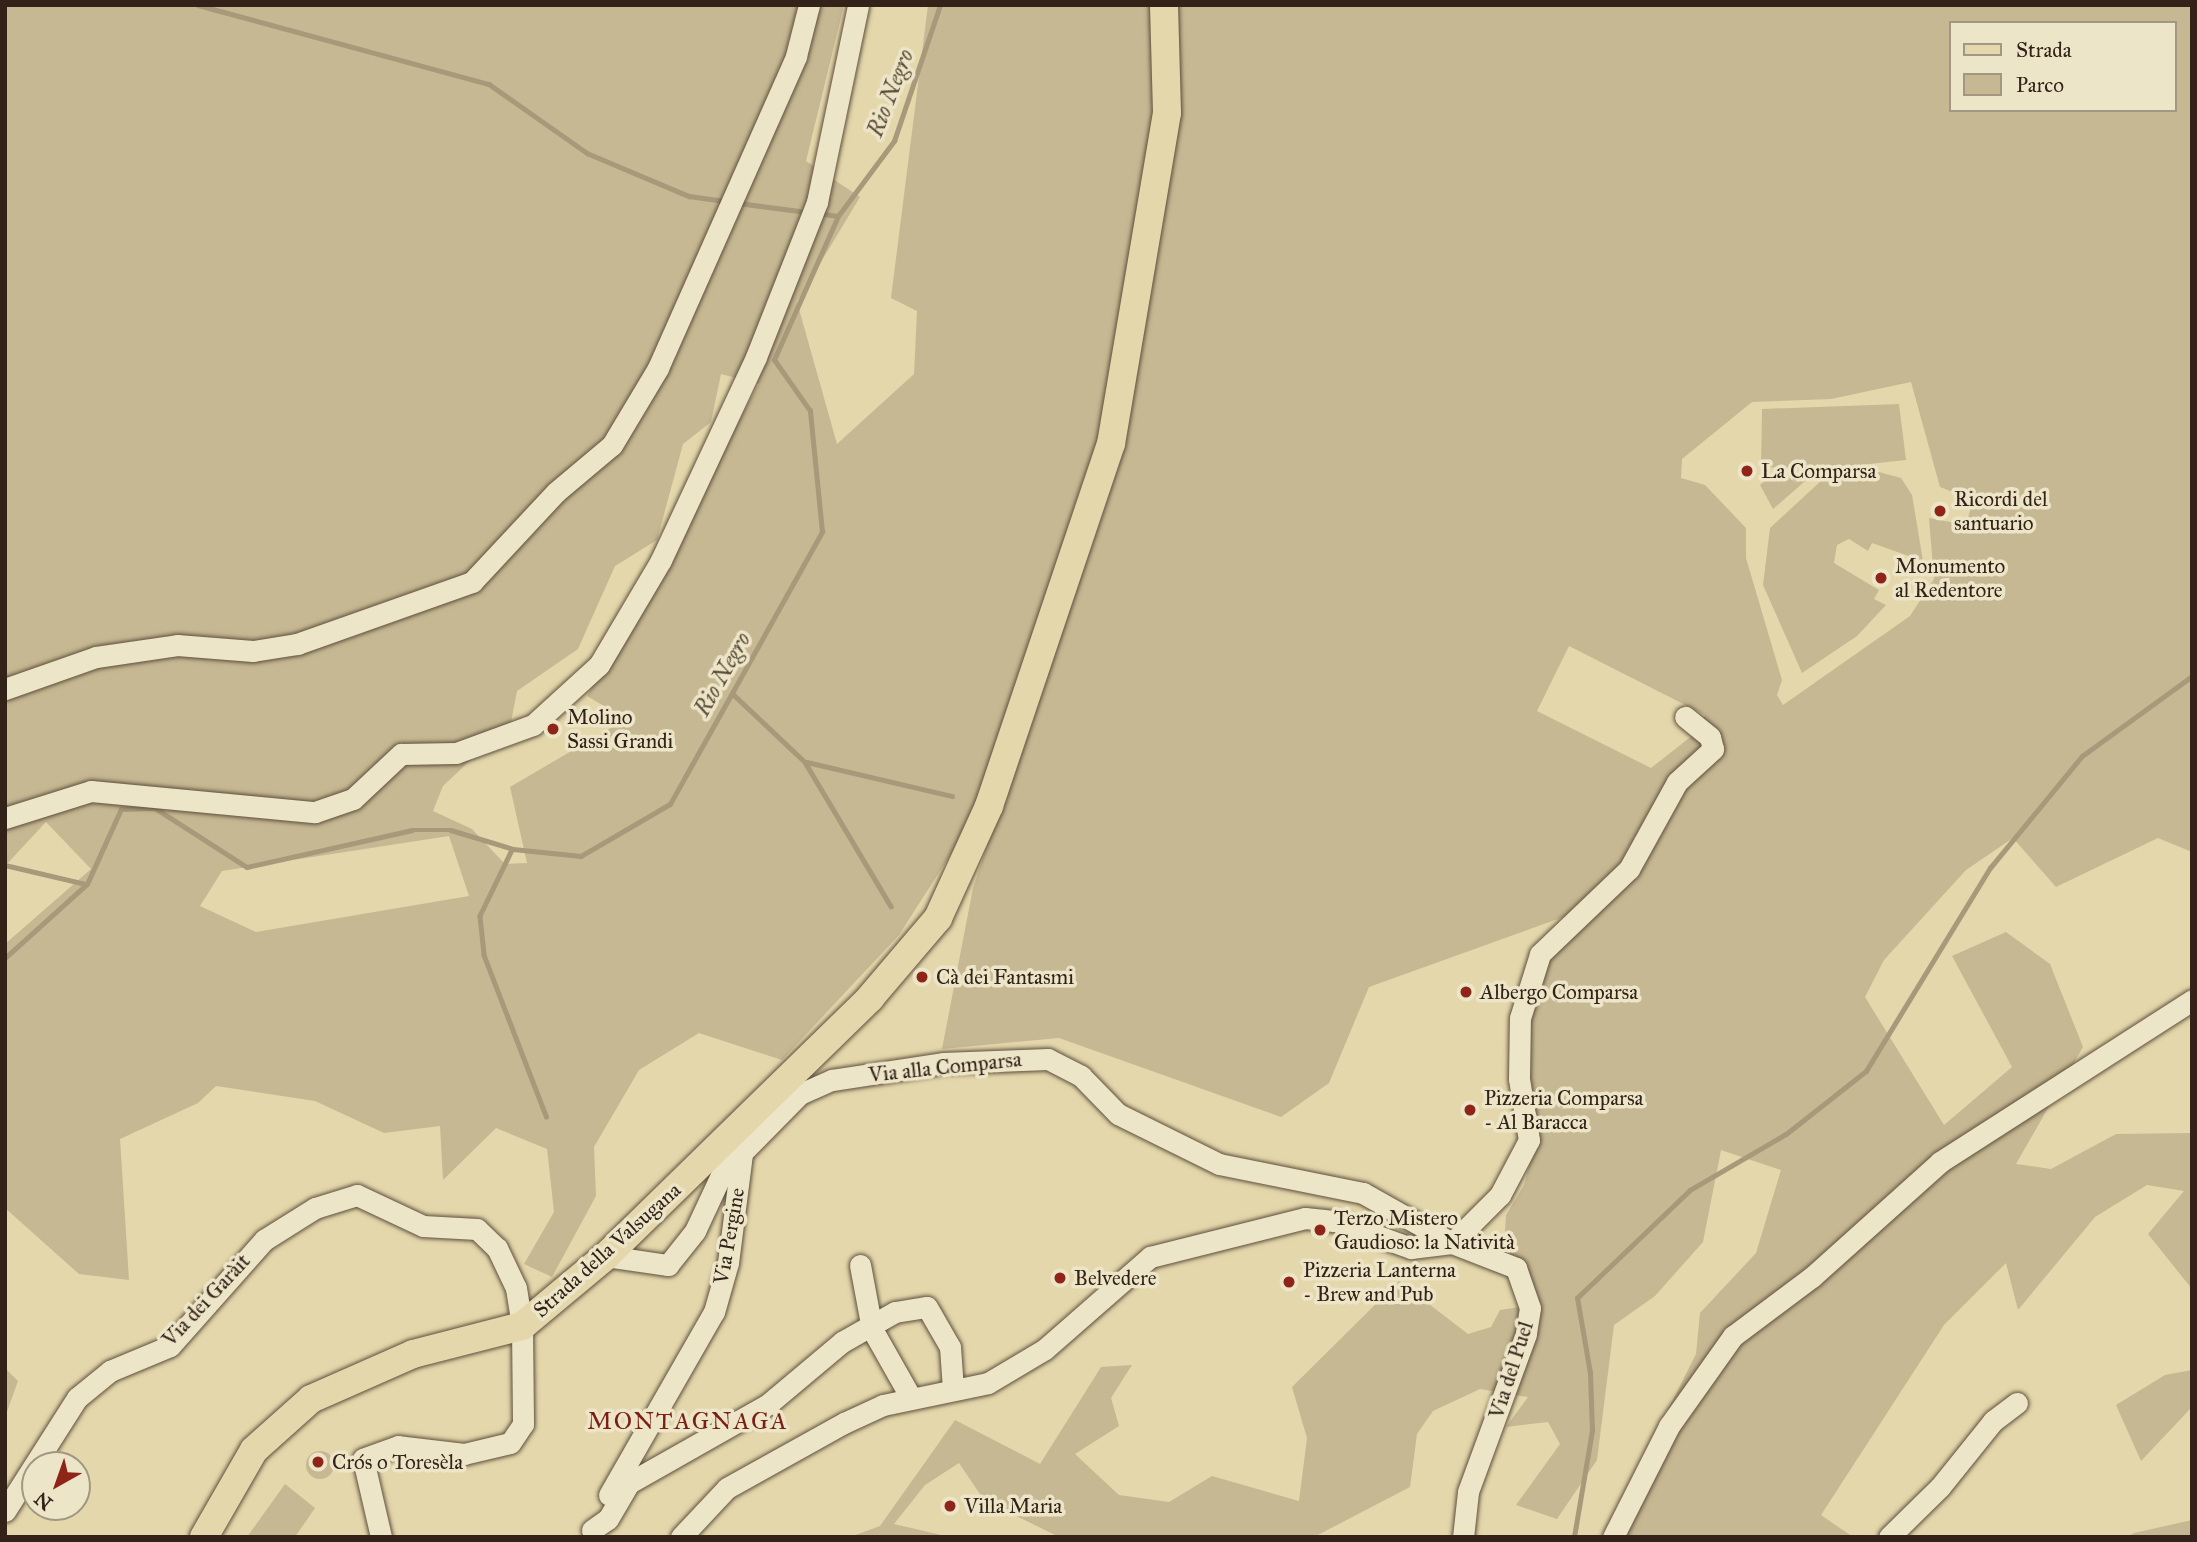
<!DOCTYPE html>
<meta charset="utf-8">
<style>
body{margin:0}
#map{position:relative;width:2197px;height:1542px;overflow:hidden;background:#e4d7ab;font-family:"IM FELL Great Primer",serif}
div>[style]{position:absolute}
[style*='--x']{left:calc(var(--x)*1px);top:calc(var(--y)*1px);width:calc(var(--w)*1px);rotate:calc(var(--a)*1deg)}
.green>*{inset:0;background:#c6b892}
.round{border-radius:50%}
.stream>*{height:4.5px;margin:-2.25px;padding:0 2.25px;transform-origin:2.25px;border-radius:2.25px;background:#a79979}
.roads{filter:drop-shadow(0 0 2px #5e4f3d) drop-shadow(0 0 2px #5e4f3d)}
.minor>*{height:21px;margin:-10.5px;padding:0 10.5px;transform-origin:10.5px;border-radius:10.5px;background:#ede5c8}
.major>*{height:28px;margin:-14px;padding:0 14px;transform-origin:14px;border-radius:14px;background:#e4d7ab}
.dots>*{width:19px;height:19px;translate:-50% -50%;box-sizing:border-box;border:4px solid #ede5c8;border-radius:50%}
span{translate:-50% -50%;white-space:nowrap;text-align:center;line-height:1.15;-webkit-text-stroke:7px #ede5c8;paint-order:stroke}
.poi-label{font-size:21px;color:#322218}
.left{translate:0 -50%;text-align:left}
.street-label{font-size:21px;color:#322218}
.water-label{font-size:23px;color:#5b4c3a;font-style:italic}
.quarter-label{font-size:24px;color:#7a1f14;letter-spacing:2px}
.frame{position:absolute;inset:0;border:7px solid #322218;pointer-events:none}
.legend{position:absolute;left:1949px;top:21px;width:228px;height:91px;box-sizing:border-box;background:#ede5c8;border:2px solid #a29782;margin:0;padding:9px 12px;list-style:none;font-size:21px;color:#322218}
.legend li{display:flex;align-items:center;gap:14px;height:35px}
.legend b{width:35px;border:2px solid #a29782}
.north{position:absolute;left:21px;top:1451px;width:70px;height:70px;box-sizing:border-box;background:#ede5c8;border:2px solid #a29782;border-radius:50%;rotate:220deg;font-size:19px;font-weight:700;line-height:28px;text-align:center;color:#322218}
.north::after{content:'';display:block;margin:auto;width:24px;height:32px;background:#8f2418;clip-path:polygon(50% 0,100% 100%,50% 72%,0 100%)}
</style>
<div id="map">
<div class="green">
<div style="clip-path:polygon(evenodd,5px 5px,844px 5px,806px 161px,860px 197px,797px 302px,837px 444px,914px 374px,917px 311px,891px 298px,928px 5px,1154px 5px,1158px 112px,1102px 441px,972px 821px,899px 935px,782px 1060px,699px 1033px,639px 1070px,594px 1147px,596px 1196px,552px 1277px,524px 1264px,554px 1212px,547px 1149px,496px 1128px,443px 1180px,440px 1126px,384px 1133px,315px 1101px,216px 1086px,198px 1103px,120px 1139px,129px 1280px,79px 1274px,5px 1208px,5px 944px,91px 869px,46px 822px,5px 866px,5px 5px,721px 374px,759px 384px,587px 696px,626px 719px,510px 787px,527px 863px,505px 864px,472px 829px,433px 811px,443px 786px,511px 722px,517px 691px,578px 649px,615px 566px,657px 540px,683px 444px,711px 422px,721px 374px,5px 5px,449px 836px,469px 896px,256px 932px,200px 906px,222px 871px,449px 836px)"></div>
<div style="clip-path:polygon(evenodd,1173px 5px,2192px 5px,2192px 852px,2158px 838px,2056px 887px,2013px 838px,1966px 870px,1884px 960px,1865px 997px,1944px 1125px,2012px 1067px,1952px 956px,2006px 932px,2050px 964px,2083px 1047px,2016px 1164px,2051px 1169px,2116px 1134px,2192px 1133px,2192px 1289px,2148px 1234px,2184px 1191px,2147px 1185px,2095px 1217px,2018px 1310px,2006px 1263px,1944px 1325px,1821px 1515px,1853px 1537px,1604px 1537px,1696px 1354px,1700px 1313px,1756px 1253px,1781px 1170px,1721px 1150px,1703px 1242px,1655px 1296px,1614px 1325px,1597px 1460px,1557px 1519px,1516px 1505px,1560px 1444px,1548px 1422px,1506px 1427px,1528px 1397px,1480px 1389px,1433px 1411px,1417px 1434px,1410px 1487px,1314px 1537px,1059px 1537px,984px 1500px,959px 1463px,925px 1485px,894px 1524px,950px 1537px,850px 1537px,880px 1526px,955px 1420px,1040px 1464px,1101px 1367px,1132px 1365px,1111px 1398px,1119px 1426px,1075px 1454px,1119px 1495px,1169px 1502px,1212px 1476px,1299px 1501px,1307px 1438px,1292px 1387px,1399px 1281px,1468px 1334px,1491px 1327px,1500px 1310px,1533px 1305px,1528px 1268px,1504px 1248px,1506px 1215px,1524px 1185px,1536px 1139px,1524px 1051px,1535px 989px,1566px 916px,1369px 987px,1329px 1083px,1281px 1117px,1059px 1038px,942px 1049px,973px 888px,1121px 446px,1173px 5px,1950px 23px,2174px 23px,2174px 110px,1950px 110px,1950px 23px,1173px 5px,1911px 382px,1940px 487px,1973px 500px,1966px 525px,1929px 518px,1934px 579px,1910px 616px,1783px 705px,1777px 695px,1782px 680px,1746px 558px,1746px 528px,1705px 485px,1681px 478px,1682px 459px,1752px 402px,1831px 399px,1911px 382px,1173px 5px,1569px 646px,1705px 715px,1693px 735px,1651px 768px,1537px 711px,1569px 646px)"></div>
<div style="clip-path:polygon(1899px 404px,1906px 460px,1823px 469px,1761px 467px,1762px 409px)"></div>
<div style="clip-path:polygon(1879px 472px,1901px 478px,1912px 495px,1923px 561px,1872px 543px,1868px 551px,1849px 539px,1837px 545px,1834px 563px,1879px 590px,1874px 599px,1886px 605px,1857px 636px,1802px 673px,1763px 585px,1770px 528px,1822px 480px)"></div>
<div style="clip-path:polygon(1772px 475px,1779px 474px,1811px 476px,1773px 509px,1760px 485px)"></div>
<div style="clip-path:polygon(5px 1368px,18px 1381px,5px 1417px)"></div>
<div style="clip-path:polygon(2192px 1370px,2192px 1407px,2141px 1461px,2116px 1405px,2165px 1375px)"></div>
<div class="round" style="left:306px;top:1451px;width:28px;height:28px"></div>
<div style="clip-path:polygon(285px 1484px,315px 1508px,295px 1537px,247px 1537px)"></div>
<div style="clip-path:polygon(2192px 1520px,2192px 1537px,2126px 1537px,2134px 1533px)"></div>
</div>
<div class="stream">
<div style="--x:198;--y:5;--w:302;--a:15.2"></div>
<div style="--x:489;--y:84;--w:120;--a:35.1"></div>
<div style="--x:587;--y:153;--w:111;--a:22.9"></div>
<div style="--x:689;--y:196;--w:37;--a:8"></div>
<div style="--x:738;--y:203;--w:69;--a:7.5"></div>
<div style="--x:818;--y:213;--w:19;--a:9"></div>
<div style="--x:734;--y:695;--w:98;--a:43.3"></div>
<div style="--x:805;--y:762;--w:168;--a:59.2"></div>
<div style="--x:807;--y:762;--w:149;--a:13.2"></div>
<div style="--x:512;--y:850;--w:73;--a:115.9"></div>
<div style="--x:480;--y:916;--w:39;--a:84"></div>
<div style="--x:484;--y:955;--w:173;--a:68.9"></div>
<div style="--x:5;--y:865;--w:83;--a:13.2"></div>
<div style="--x:5;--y:958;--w:110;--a:-42.1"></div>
<div style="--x:87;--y:884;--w:82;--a:-65.6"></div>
<div style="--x:121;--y:809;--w:34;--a:-2"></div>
<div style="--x:155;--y:808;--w:109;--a:32.7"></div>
<div style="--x:247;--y:867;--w:169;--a:-12.6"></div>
<div style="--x:412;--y:830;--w:39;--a:0"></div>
<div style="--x:451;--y:830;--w:65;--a:17"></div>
<div style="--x:513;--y:849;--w:68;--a:5.9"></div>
<div style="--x:581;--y:856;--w:103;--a:-30.3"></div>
<div style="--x:670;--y:804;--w:312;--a:-60.8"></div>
<div style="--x:822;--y:532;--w:122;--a:-95.7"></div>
<div style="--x:810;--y:411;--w:62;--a:-125.2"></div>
<div style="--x:774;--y:360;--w:158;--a:-66"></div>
<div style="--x:838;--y:216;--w:94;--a:-53.3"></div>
<div style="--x:894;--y:141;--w:144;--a:-71.3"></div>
<div style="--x:1574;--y:1537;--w:108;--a:-80.4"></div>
<div style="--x:1592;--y:1431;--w:58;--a:-92"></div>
<div style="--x:1590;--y:1373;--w:76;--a:-99.8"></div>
<div style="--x:1577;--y:1298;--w:156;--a:-43.7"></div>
<div style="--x:1690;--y:1190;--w:111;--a:-30.3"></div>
<div style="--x:1786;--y:1134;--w:102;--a:-38.2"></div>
<div style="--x:1866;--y:1071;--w:238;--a:-58.6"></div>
<div style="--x:1990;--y:868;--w:145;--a:-50.6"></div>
<div style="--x:2082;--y:756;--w:136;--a:-36"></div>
</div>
<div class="roads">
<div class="minor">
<div style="--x:5;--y:689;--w:96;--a:-19.4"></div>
<div style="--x:96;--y:657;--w:82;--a:-8.4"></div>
<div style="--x:177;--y:645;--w:76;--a:4.5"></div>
<div style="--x:253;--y:651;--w:45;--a:-9"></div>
<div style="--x:297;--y:644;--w:186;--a:-19.5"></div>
<div style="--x:472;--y:582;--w:123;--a:-47"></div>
<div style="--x:556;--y:492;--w:73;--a:-40"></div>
<div style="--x:612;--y:445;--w:90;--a:-59.1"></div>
<div style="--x:658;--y:368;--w:341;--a:-66.1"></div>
<div style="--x:796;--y:56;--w:53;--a:-75.7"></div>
<div style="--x:5;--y:818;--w:90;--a:-17.4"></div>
<div style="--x:91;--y:791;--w:225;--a:5.4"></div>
<div style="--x:315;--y:812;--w:40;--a:-18.9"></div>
<div style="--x:353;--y:799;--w:66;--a:-43.2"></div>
<div style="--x:401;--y:754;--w:55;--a:-1"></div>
<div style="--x:456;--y:753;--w:82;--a:-20"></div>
<div style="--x:533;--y:725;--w:89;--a:-42.3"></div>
<div style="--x:599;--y:665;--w:122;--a:-59.4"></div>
<div style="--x:661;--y:560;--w:224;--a:-64.9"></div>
<div style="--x:756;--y:357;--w:167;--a:-68.5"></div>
<div style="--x:817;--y:202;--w:201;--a:-78.2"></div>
<div style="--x:606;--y:1256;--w:63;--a:8.3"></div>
<div style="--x:668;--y:1265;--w:43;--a:-51.5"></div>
<div style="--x:695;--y:1231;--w:64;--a:-65"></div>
<div style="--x:722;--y:1173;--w:111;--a:-45.4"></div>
<div style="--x:800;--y:1094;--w:35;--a:-24"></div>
<div style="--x:832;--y:1080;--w:112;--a:-8.7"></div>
<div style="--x:943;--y:1063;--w:105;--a:-2.2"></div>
<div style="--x:1048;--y:1059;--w:37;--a:27"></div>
<div style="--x:1081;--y:1076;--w:53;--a:45.8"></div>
<div style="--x:1118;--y:1114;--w:113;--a:26.3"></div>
<div style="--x:1219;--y:1164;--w:147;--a:11.4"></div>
<div style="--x:1363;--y:1193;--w:102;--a:29.3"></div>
<div style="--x:1452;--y:1243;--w:69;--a:21.3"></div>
<div style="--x:1516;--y:1268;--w:42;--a:70.7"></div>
<div style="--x:1530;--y:1308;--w:26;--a:99"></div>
<div style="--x:1526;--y:1334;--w:168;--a:110.2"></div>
<div style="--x:1468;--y:1492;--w:45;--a:96.3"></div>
<div style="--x:860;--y:1265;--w:65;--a:79.4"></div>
<div style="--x:872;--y:1329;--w:79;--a:60.5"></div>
<div style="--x:609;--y:1495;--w:211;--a:-60.2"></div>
<div style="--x:714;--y:1312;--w:51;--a:-74.1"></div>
<div style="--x:728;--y:1263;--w:111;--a:-82.7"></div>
<div style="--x:5;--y:1511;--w:134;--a:-57.5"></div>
<div style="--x:77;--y:1398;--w:43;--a:-39.3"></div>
<div style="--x:110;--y:1371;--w:65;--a:-22.6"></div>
<div style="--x:170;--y:1346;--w:142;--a:-48.4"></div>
<div style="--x:264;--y:1240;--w:60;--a:-32.1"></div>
<div style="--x:315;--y:1208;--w:44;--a:-17.2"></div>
<div style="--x:357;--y:1195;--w:73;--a:25.2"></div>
<div style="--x:423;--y:1226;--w:54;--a:3.2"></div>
<div style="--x:477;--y:1229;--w:28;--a:44"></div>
<div style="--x:497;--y:1248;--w:44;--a:64.6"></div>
<div style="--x:516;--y:1288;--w:38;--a:81"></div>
<div style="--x:522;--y:1326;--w:98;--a:89.4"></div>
<div style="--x:523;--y:1424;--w:23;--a:124"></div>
<div style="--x:510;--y:1443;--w:47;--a:166.6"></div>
<div style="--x:464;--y:1454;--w:66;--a:-173.1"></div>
<div style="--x:398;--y:1446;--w:37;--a:160"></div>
<div style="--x:363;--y:1459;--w:80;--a:77"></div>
<div style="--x:592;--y:1530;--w:19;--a:-35"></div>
<div style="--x:608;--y:1519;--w:42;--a:-59.7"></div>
<div style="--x:629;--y:1483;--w:159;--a:-29.5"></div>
<div style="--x:767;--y:1405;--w:98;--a:-40"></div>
<div style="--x:842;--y:1342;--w:61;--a:-29.5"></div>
<div style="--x:895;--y:1312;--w:32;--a:-9"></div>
<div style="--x:927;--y:1307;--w:46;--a:60.1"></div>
<div style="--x:950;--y:1347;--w:42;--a:85.9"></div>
<div style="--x:681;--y:1537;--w:67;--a:-46.8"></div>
<div style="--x:727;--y:1488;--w:134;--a:-29.1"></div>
<div style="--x:844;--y:1423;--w:43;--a:-24.8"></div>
<div style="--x:883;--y:1405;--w:107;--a:-11.8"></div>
<div style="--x:988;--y:1383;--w:66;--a:-30.8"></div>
<div style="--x:1045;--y:1349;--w:140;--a:-41.2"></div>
<div style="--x:1150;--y:1257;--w:160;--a:-14.1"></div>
<div style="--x:1305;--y:1218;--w:31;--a:6"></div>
<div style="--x:1336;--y:1221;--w:80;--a:19.8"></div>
<div style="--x:1411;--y:1248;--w:41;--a:-7"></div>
<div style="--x:1452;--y:1243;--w:68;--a:-45"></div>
<div style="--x:1500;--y:1195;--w:62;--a:-62.2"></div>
<div style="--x:1529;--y:1140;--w:62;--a:-99.3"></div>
<div style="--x:1519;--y:1079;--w:61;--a:-89.1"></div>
<div style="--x:1520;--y:1018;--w:67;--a:-72.6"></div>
<div style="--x:1540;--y:954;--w:123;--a:-43.7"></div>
<div style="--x:1629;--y:869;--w:99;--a:-61.1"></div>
<div style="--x:1677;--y:782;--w:49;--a:-42.5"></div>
<div style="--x:1713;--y:749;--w:12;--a:-104"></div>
<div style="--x:1710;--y:737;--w:32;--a:-141"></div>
<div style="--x:1613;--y:1537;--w:124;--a:-63.2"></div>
<div style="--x:1669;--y:1426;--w:110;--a:-54.6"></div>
<div style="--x:1733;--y:1336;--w:99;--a:-36.8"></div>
<div style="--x:1812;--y:1277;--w:172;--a:-41.9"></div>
<div style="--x:1940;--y:1162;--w:300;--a:-32.7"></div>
<div style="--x:1889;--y:1537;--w:71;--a:-44.4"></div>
<div style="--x:1940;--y:1487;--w:85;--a:-51.2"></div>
<div style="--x:1993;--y:1421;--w:30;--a:-37"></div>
</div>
<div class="major">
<div style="--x:204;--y:1537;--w:100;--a:-60.1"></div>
<div style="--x:254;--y:1450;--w:76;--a:-41.8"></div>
<div style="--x:311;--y:1399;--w:111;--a:-23.8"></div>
<div style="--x:413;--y:1354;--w:113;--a:-14.4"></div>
<div style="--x:522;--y:1326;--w:109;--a:-39.8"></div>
<div style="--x:606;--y:1256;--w:369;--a:-44.3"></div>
<div style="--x:870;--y:998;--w:105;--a:-49.6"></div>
<div style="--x:938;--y:918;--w:123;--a:-65.5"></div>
<div style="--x:989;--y:806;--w:382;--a:-71.4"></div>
<div style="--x:1111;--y:444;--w:336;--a:-80.4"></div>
<div style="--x:1167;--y:113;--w:108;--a:-91.6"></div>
</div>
</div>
<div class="dots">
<div style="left:1747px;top:471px;background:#8f2418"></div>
<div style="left:1940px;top:511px;background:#8f2418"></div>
<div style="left:1881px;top:578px;background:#8f2418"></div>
<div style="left:553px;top:729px;background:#8f2418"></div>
<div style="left:922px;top:977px;background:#8f2418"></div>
<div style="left:1466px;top:992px;background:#8f2418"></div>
<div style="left:1470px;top:1110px;background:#8f2418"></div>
<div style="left:1320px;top:1230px;background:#8f2418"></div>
<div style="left:1060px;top:1278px;background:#8f2418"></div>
<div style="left:1289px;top:1282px;background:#8f2418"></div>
<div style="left:318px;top:1462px;background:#8f2418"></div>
<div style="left:950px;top:1506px;background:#8f2418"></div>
</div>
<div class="poi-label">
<span class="left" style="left:1761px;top:471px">La Comparsa</span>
<span class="left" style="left:1954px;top:511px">Ricordi del<br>santuario</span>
<span class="left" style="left:1895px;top:578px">Monumento<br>al Redentore</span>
<span class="left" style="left:567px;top:729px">Molino<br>Sassi Grandi</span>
<span class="left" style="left:936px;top:977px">Cà dei Fantasmi</span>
<span class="left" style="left:1480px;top:992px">Albergo Comparsa</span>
<span class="left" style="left:1484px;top:1110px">Pizzeria Comparsa<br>- Al Baracca</span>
<span class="left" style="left:1334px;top:1230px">Terzo Mistero<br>Gaudioso: la Natività</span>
<span class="left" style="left:1303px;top:1282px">Pizzeria Lanterna<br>- Brew and Pub</span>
<span class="left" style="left:1074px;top:1278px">Belvedere</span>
<span class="left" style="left:332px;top:1462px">Crós o Toresèla</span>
<span class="left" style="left:964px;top:1506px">Villa Maria</span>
</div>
<div class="street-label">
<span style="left:945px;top:1067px;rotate:-6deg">Via alla Comparsa</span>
<span style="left:729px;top:1236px;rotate:-80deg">Via Pergine</span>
<span style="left:607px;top:1250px;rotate:-42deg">Strada della Valsugana</span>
<span style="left:206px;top:1300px;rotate:-47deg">Via dei Garàit</span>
<span style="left:1511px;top:1370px;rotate:-72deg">Via del Puel</span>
</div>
<div class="water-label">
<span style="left:890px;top:93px;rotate:-69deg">Rio Negro</span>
<span style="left:722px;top:674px;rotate:-61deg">Rio Negro</span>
</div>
<div class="quarter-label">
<span style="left:688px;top:1422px">MONTAGNAGA</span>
</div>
<div class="frame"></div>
<ul class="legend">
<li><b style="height:9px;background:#e4d7ab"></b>Strada</li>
<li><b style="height:19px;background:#c6b892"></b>Parco</li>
</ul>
<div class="north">N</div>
</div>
